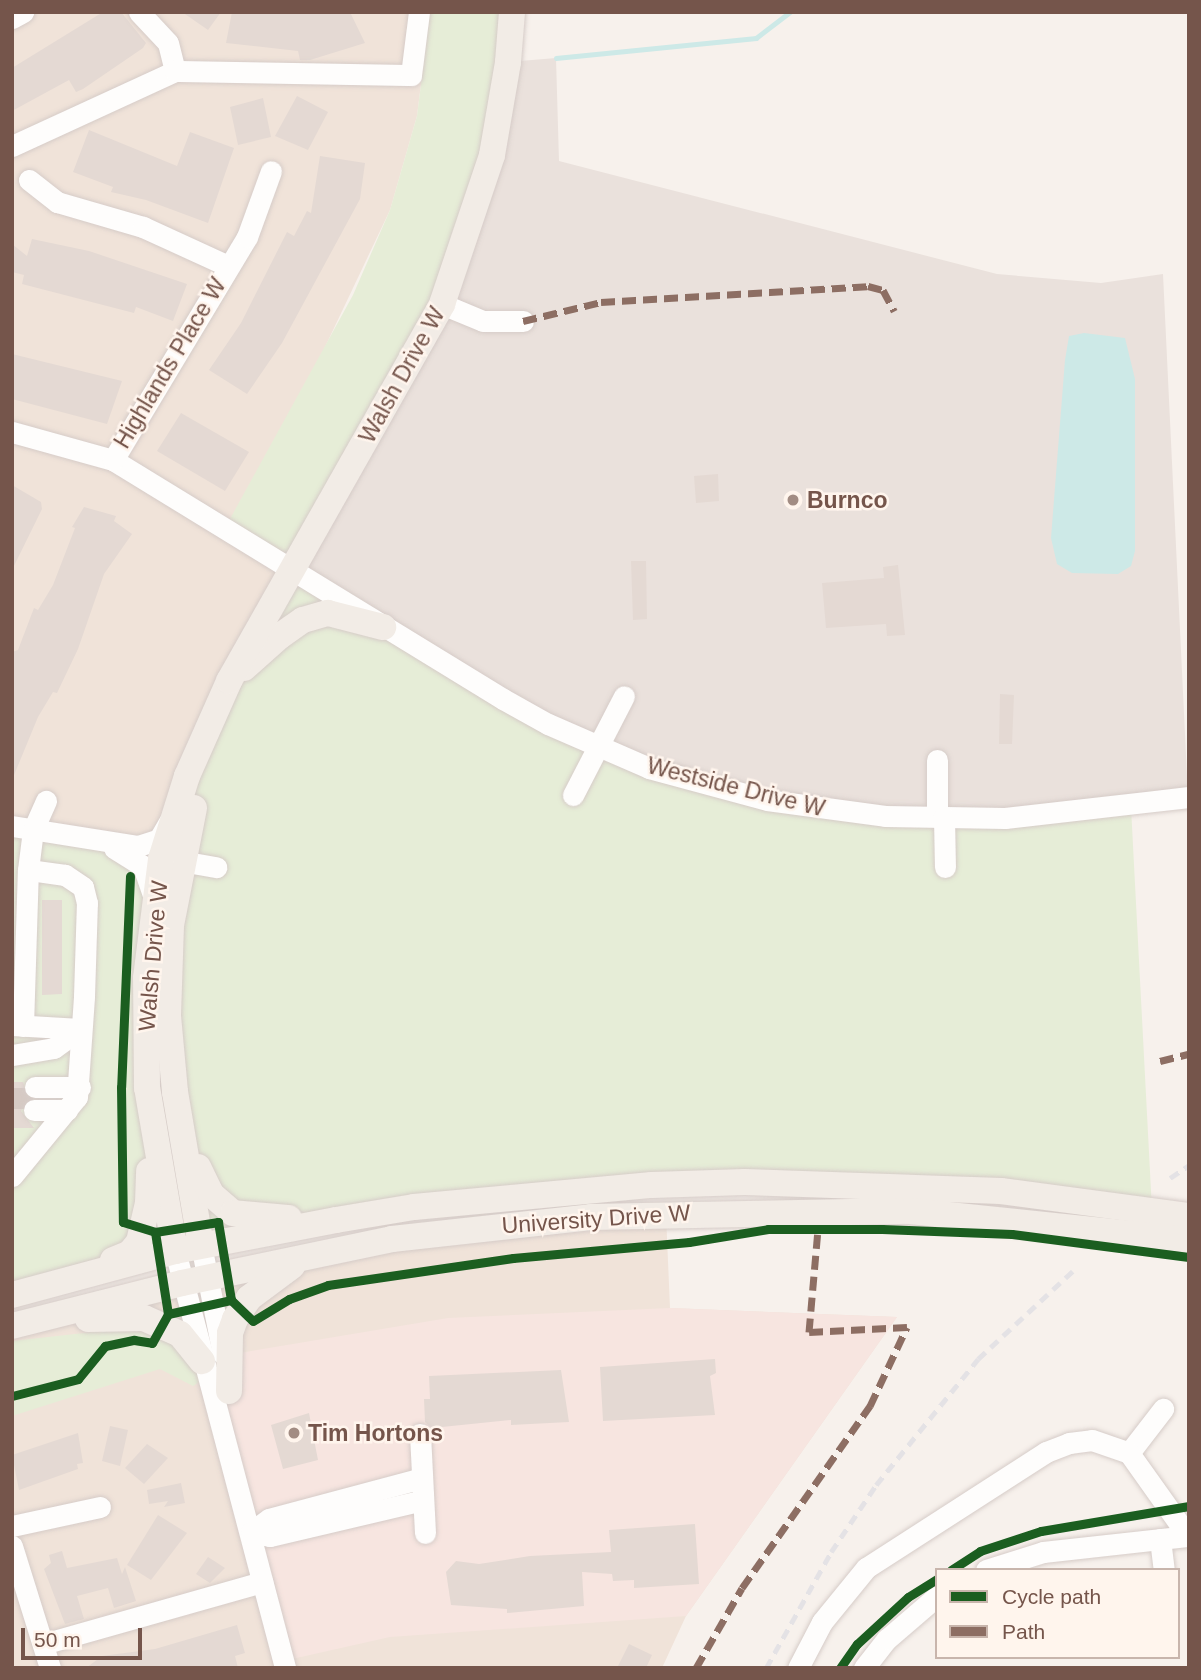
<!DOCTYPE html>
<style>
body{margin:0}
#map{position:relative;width:1201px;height:1680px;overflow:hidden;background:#f7f1ec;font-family:Arial,sans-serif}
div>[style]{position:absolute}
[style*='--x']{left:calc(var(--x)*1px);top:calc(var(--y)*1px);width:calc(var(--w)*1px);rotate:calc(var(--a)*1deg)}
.residential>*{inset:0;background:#f0e3d9}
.commercial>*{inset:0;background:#f7e5e0}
.industrial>*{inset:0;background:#eae1dc}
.green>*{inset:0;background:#e6edd7}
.water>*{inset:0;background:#cde9e7}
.stream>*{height:4.5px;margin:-2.25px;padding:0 2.25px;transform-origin:2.25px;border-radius:2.25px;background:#cde9e7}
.building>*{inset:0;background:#e4d9d3}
.minor-tunnel>*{height:21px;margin-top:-10.5px;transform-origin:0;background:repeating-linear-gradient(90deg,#d6cac4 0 21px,transparent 0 31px)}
.roads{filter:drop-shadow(0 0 2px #d6ccc8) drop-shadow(0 0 2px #d6ccc8)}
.minor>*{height:21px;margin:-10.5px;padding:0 10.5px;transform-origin:10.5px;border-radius:10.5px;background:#fefdfc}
.major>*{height:26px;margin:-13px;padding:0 13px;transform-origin:13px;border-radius:13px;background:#f2ece6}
.rail>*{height:4.5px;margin-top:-2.25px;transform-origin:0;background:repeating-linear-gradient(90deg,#e4e2e5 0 10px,transparent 0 17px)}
.quiet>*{height:7px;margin-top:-3.5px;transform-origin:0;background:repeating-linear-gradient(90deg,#8d6e63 0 14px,transparent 0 21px)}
.cycleway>*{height:9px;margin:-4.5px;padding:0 4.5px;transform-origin:4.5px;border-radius:4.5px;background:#1b5e20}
.dots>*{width:19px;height:19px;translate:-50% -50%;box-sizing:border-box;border:4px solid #fff5ed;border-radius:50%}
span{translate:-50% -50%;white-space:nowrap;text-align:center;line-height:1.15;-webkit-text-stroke:5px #fff5ed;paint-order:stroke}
.street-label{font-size:23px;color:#75554b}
.poi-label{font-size:23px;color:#75554b;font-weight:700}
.left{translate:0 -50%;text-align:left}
.frame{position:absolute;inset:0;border:14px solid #75554b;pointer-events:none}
.legend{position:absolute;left:935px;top:1568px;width:245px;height:91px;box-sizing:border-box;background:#fff5ed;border:2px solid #c8b5ac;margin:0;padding:9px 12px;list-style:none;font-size:21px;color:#75554b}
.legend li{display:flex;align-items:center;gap:14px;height:35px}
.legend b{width:35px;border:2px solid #c8b5ac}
.scale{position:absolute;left:21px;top:1628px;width:121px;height:32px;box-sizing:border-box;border:4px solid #75554b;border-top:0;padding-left:9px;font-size:21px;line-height:24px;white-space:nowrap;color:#75554b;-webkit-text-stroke:5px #fff5ed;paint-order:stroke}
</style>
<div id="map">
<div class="residential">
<div style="clip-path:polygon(12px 12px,430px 12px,417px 116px,390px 210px,316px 366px,291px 568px,170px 858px,12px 826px)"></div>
<div style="clip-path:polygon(666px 1214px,670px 1308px,897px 1317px,686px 1616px,662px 1668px,12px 1668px,12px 1327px,209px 1277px)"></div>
</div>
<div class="commercial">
<div style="clip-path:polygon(670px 1308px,897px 1317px,686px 1616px,390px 1637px,283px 1661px,209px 1358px,448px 1318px)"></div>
</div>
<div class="industrial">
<div style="clip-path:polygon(556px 58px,559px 161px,997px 274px,1101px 283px,1163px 274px,1188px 797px,1131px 807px,822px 811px,597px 746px,291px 568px,508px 62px)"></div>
</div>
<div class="green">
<div style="clip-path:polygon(430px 12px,512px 12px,461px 255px,291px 568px,597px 746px,822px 811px,1131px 807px,1152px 1210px,652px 1185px,201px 1245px,170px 1182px,139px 1242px,12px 1295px,12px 826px,170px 858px,178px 823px,291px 568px,225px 528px,353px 295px,390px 210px,417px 116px)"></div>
<div style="clip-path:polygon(111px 1330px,157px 1332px,186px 1353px,201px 1381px,193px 1386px,160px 1369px,12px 1416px,12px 1341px)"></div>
</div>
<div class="water">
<div style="clip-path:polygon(1084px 333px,1125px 338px,1135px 379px,1135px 551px,1131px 566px,1118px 574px,1072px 573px,1057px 564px,1051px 538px,1065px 360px,1069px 336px)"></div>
</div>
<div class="stream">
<div style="--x:556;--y:58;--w:201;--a:-5.7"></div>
<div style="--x:756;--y:38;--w:43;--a:-37.4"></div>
</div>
<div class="building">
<div style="clip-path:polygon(103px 12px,121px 12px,146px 43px,143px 48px,83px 89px,76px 92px,69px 80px,12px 111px,12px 68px)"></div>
<div style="clip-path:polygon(182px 12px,221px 12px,208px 30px)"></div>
<div style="clip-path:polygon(232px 12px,350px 12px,365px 43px,310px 60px,300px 60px,298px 51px,226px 43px)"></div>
<div style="clip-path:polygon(297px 96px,328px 112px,308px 150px,275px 136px)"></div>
<div style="clip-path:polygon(263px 98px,271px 137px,238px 145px,230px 107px)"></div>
<div style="clip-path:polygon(89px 130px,177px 166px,190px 132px,234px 148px,208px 223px,146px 200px,111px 192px,113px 187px,73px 172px)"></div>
<div style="clip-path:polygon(320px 156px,365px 163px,360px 199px,282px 343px,247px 394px,209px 370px,241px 323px,287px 232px,294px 236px,307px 211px,311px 213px)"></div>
<div style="clip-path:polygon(32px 239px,89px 251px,187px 284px,173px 321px,136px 307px,134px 313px,22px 284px,24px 275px,12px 272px,12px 244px,27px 256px)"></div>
<div style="clip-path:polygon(12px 354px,122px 381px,107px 424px,12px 399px)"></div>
<div style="clip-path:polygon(181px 413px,249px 452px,225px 491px,157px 451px)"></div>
<div style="clip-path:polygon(718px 474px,719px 501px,696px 503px,694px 476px)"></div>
<div style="clip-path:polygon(12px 485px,41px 502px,42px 509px,12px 570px)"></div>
<div style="clip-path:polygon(84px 507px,116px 516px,114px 521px,132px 534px,104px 574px,78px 649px,57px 693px,53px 692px,38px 717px,12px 780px,12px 652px,18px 650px,34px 608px,38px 610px,53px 585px,75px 528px,72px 527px)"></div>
<div style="clip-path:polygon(631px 561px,646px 561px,647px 619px,633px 620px)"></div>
<div style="clip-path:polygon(898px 565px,905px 635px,887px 636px,886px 624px,826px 628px,822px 583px,884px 578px,883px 567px)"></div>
<div style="clip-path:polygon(1000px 694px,1014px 695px,1012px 744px,999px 744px)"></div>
<div style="clip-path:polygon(42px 900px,62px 900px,62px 994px,42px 995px)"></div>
<div style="clip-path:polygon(12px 1082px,23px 1082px,28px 1098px,21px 1111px,34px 1128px,12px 1128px)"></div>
<div style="clip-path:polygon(715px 1359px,716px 1373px,710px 1376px,715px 1415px,603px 1421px,600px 1367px)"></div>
<div style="clip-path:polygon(561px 1370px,569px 1422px,511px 1425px,511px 1420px,432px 1428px,425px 1422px,424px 1399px,430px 1399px,429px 1376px)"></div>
<div style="clip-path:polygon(309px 1413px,318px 1460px,283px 1469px,271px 1425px)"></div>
<div style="clip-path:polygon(110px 1426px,128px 1430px,120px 1466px,102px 1461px)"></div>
<div style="clip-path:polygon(78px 1433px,83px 1463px,77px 1464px,78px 1469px,19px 1490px,12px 1455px)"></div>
<div style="clip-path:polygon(147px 1444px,168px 1458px,144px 1484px,125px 1468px)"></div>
<div style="clip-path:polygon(181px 1483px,185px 1503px,164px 1507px,168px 1501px,149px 1504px,147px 1490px)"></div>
<div style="clip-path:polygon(158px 1515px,187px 1533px,151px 1580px,127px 1565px)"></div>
<div style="clip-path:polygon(695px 1524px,699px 1584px,634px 1588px,634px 1580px,613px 1581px,612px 1574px,582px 1572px,584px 1606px,507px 1613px,507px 1609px,451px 1605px,446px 1572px,456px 1561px,479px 1564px,530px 1556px,611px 1552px,609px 1530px)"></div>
<div style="clip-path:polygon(62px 1551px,67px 1568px,117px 1558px,122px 1574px,125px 1567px,136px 1601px,114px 1608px,108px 1588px,77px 1596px,84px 1619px,65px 1624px,44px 1569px,51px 1563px,49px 1555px)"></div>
<div style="clip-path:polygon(208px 1557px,225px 1568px,210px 1583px,196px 1574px)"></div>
<div style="clip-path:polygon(237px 1625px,245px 1653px,235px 1656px,238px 1668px,86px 1668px,102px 1656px,155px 1649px)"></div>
<div style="clip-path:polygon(629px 1644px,652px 1655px,646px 1668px,617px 1668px)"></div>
</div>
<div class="minor-tunnel">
<div style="--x:12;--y:1098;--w:23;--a:0"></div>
</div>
<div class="roads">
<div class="minor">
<div style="--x:139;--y:12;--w:42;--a:46.9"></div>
<div style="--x:168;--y:43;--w:29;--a:76"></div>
<div style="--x:12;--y:18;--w:13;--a:-29"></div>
<div style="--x:12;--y:146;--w:179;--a:-24.7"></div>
<div style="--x:175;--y:71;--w:236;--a:1"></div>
<div style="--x:411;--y:75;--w:64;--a:-82.8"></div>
<div style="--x:29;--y:180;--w:36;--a:38"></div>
<div style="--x:57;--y:202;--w:90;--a:16.2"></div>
<div style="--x:143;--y:227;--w:94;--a:24.6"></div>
<div style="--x:442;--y:304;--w:44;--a:22.5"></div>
<div style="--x:483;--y:321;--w:40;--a:0"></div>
<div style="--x:12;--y:432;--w:105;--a:15.5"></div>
<div style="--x:113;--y:460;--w:457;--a:31.5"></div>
<div style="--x:503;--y:699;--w:51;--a:29.1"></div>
<div style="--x:548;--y:724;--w:110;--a:23.5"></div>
<div style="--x:649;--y:768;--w:122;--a:15.2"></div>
<div style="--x:767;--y:800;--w:119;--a:7.7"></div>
<div style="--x:885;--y:816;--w:120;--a:1"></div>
<div style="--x:1005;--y:818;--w:185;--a:-6.5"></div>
<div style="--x:113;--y:460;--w:260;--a:-59"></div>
<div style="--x:247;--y:237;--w:70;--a:-70"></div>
<div style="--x:937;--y:760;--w:57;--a:90"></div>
<div style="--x:573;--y:795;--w:111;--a:-62.7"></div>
<div style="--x:944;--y:817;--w:50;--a:88.9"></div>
<div style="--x:12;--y:826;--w:128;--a:9"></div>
<div style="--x:138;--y:846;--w:22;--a:-18"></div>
<div style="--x:159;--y:839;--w:20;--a:-60"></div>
<div style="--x:114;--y:848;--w:34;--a:32"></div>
<div style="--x:143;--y:866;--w:34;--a:71"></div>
<div style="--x:181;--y:861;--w:36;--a:10"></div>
<div style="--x:12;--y:1025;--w:68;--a:3.4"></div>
<div style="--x:80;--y:1029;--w:32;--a:144"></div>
<div style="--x:54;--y:1048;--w:43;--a:170.5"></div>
<div style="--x:23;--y:1026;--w:156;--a:-88.2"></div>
<div style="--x:28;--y:870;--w:40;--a:-82.9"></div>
<div style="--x:33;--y:830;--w:32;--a:-66"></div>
<div style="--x:35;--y:1087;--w:45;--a:0"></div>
<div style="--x:34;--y:1110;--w:33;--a:0"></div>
<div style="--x:12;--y:1176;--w:102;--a:-50.6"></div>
<div style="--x:77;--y:1097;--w:101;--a:-86"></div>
<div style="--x:84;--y:996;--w:93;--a:-88.2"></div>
<div style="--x:87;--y:903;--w:16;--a:-104"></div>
<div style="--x:83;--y:887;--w:22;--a:-146"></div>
<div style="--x:65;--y:875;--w:37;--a:-172"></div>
<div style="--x:201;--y:1245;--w:111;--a:78.6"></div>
<div style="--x:175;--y:1251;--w:431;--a:75.2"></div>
<div style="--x:420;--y:1434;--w:99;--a:87.1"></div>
<div style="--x:1129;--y:1453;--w:56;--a:-52.3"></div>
<div style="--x:12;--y:1526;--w:90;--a:-12.2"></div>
<div style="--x:251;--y:1532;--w:22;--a:-36"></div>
<div style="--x:269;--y:1519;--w:158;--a:-15"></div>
<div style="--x:251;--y:1532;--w:19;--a:12"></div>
<div style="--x:270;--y:1536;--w:157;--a:-13.2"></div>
<div style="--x:1160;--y:1539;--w:31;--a:83"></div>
<div style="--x:12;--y:1546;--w:128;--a:72.7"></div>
<div style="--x:986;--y:1570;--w:60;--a:-17.5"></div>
<div style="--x:1043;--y:1552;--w:147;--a:-6.3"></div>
<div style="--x:43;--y:1644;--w:228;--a:-15.8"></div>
<div style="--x:798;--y:1668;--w:52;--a:-62.4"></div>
<div style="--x:822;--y:1622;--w:70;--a:-50.8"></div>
<div style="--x:866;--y:1568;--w:214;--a:-32.8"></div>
<div style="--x:1046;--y:1452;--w:25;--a:-21"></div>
<div style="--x:1069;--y:1443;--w:23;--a:-7"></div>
<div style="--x:1092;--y:1440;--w:39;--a:19"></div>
<div style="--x:1129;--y:1453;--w:102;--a:54.6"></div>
<div style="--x:864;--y:1668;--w:37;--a:-52"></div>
<div style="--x:887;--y:1639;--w:66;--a:-40.7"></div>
</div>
<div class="major">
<div style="--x:244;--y:668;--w:48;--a:-41.6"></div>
<div style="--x:280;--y:636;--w:28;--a:-35"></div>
<div style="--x:303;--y:620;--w:26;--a:-16"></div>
<div style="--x:328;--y:613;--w:57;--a:14.3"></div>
<div style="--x:194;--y:808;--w:119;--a:101.1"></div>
<div style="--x:171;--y:925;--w:91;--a:91.9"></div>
<div style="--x:168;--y:1016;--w:76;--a:84.7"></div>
<div style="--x:175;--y:1092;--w:155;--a:80.4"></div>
<div style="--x:198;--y:1167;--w:30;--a:64"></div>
<div style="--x:211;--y:1194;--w:29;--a:41"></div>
<div style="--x:233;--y:1213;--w:56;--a:5.1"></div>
<div style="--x:175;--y:1251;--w:165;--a:-99.7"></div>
<div style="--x:147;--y:1088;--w:110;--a:-90.5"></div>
<div style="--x:146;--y:978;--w:120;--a:-82.8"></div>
<div style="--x:161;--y:859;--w:87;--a:-72.6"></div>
<div style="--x:187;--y:776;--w:104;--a:-66.1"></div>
<div style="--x:229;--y:681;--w:433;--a:-60.5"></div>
<div style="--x:442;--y:304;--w:157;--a:-71.4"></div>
<div style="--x:492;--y:155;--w:94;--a:-80.2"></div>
<div style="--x:508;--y:62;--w:50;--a:-85.4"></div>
<div style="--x:113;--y:1260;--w:18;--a:-22"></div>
<div style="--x:130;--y:1253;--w:14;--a:-51"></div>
<div style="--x:139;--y:1242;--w:40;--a:-77"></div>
<div style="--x:148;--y:1203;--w:32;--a:-88"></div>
<div style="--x:12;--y:1295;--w:169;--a:-15.1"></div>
<div style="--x:175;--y:1251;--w:164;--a:-10.9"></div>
<div style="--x:336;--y:1220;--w:79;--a:-9.5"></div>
<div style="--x:414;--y:1207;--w:239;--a:-5.3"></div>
<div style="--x:652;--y:1185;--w:93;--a:-1.8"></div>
<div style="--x:745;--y:1182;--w:256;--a:2"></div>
<div style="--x:1001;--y:1191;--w:190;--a:7.6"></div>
<div style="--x:88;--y:1319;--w:56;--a:-1"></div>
<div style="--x:144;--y:1318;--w:39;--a:24"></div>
<div style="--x:180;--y:1334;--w:35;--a:51"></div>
<div style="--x:12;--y:1326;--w:175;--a:-14.2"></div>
<div style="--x:182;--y:1283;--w:215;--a:-11.8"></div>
<div style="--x:392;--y:1239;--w:200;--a:-6.3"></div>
<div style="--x:591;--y:1217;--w:319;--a:-1.1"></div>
<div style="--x:910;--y:1211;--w:281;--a:5.9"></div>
<div style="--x:229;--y:1391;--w:58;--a:-89"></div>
<div style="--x:230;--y:1333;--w:15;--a:-70"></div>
<div style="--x:235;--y:1319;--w:25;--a:-56"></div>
<div style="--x:249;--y:1298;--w:54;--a:-36.7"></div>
</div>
</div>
<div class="rail">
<div style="--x:1170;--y:1178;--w:23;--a:-34"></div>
<div style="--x:766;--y:1668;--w:133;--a:-60.7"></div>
<div style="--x:831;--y:1552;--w:81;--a:-56.1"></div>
<div style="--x:876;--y:1485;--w:162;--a:-51"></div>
<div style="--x:978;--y:1359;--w:134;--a:-42.9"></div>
</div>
<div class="quiet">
<div style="--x:523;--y:321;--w:80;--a:-13.7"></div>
<div style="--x:601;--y:302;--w:267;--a:-3.4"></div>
<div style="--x:868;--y:286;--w:16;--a:15"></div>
<div style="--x:883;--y:290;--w:24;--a:62"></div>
<div style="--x:1160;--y:1061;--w:30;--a:-14"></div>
<div style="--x:696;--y:1668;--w:92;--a:-60.1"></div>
<div style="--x:742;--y:1588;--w:223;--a:-54.9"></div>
<div style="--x:870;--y:1406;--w:87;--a:-64.9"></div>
<div style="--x:907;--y:1327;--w:98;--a:177.1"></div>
<div style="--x:809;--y:1332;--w:103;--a:-85"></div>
</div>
<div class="cycleway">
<div style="--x:130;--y:876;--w:211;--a:92.4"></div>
<div style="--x:121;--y:1087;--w:135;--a:89.2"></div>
<div style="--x:123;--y:1222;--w:34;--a:17"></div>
<div style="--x:155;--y:1232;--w:83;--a:81"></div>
<div style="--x:155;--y:1232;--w:64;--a:-9"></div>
<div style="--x:218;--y:1222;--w:79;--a:80.5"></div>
<div style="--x:12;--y:1396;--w:68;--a:-14.4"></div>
<div style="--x:78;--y:1379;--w:43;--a:-50.7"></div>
<div style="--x:105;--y:1346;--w:30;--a:-12"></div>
<div style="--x:134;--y:1340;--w:18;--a:9"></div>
<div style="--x:152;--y:1343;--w:33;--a:-61"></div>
<div style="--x:168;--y:1314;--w:65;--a:-12.5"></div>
<div style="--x:231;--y:1300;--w:30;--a:44"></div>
<div style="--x:253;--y:1321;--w:42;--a:-31.4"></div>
<div style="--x:289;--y:1299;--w:41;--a:-19.7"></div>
<div style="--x:328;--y:1285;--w:187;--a:-8.3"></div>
<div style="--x:513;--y:1258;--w:177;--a:-5.2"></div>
<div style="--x:689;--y:1242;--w:80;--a:-9.3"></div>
<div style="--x:768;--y:1229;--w:114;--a:0"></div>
<div style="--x:882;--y:1229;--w:130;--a:2.2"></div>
<div style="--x:1012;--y:1234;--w:178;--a:7.4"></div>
<div style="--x:951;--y:1570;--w:35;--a:-33"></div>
<div style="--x:980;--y:1551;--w:64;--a:-18.2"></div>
<div style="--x:1041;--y:1531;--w:150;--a:-9.6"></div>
<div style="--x:840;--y:1668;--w:29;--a:-55"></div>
<div style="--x:857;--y:1644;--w:69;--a:-42.7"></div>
<div style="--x:908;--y:1597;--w:34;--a:-32"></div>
</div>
<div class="dots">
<div style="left:793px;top:500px;background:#a28c83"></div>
<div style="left:294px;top:1433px;background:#a28c83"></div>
</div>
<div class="street-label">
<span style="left:170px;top:363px;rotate:-59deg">Highlands Place W</span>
<span style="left:402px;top:375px;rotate:-61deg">Walsh Drive W</span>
<span style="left:736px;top:787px;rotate:14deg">Westside Drive W</span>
<span style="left:153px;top:956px;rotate:-85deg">Walsh Drive W</span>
<span style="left:596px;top:1219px;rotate:-4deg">University Drive W</span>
</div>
<div class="poi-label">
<span class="left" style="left:807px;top:500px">Burnco</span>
<span class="left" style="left:308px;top:1433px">Tim Hortons</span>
</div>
<div class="frame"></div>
<ul class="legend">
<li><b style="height:9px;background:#1b5e20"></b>Cycle path</li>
<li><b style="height:9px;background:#8d6e63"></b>Path</li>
</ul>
<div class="scale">50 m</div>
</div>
